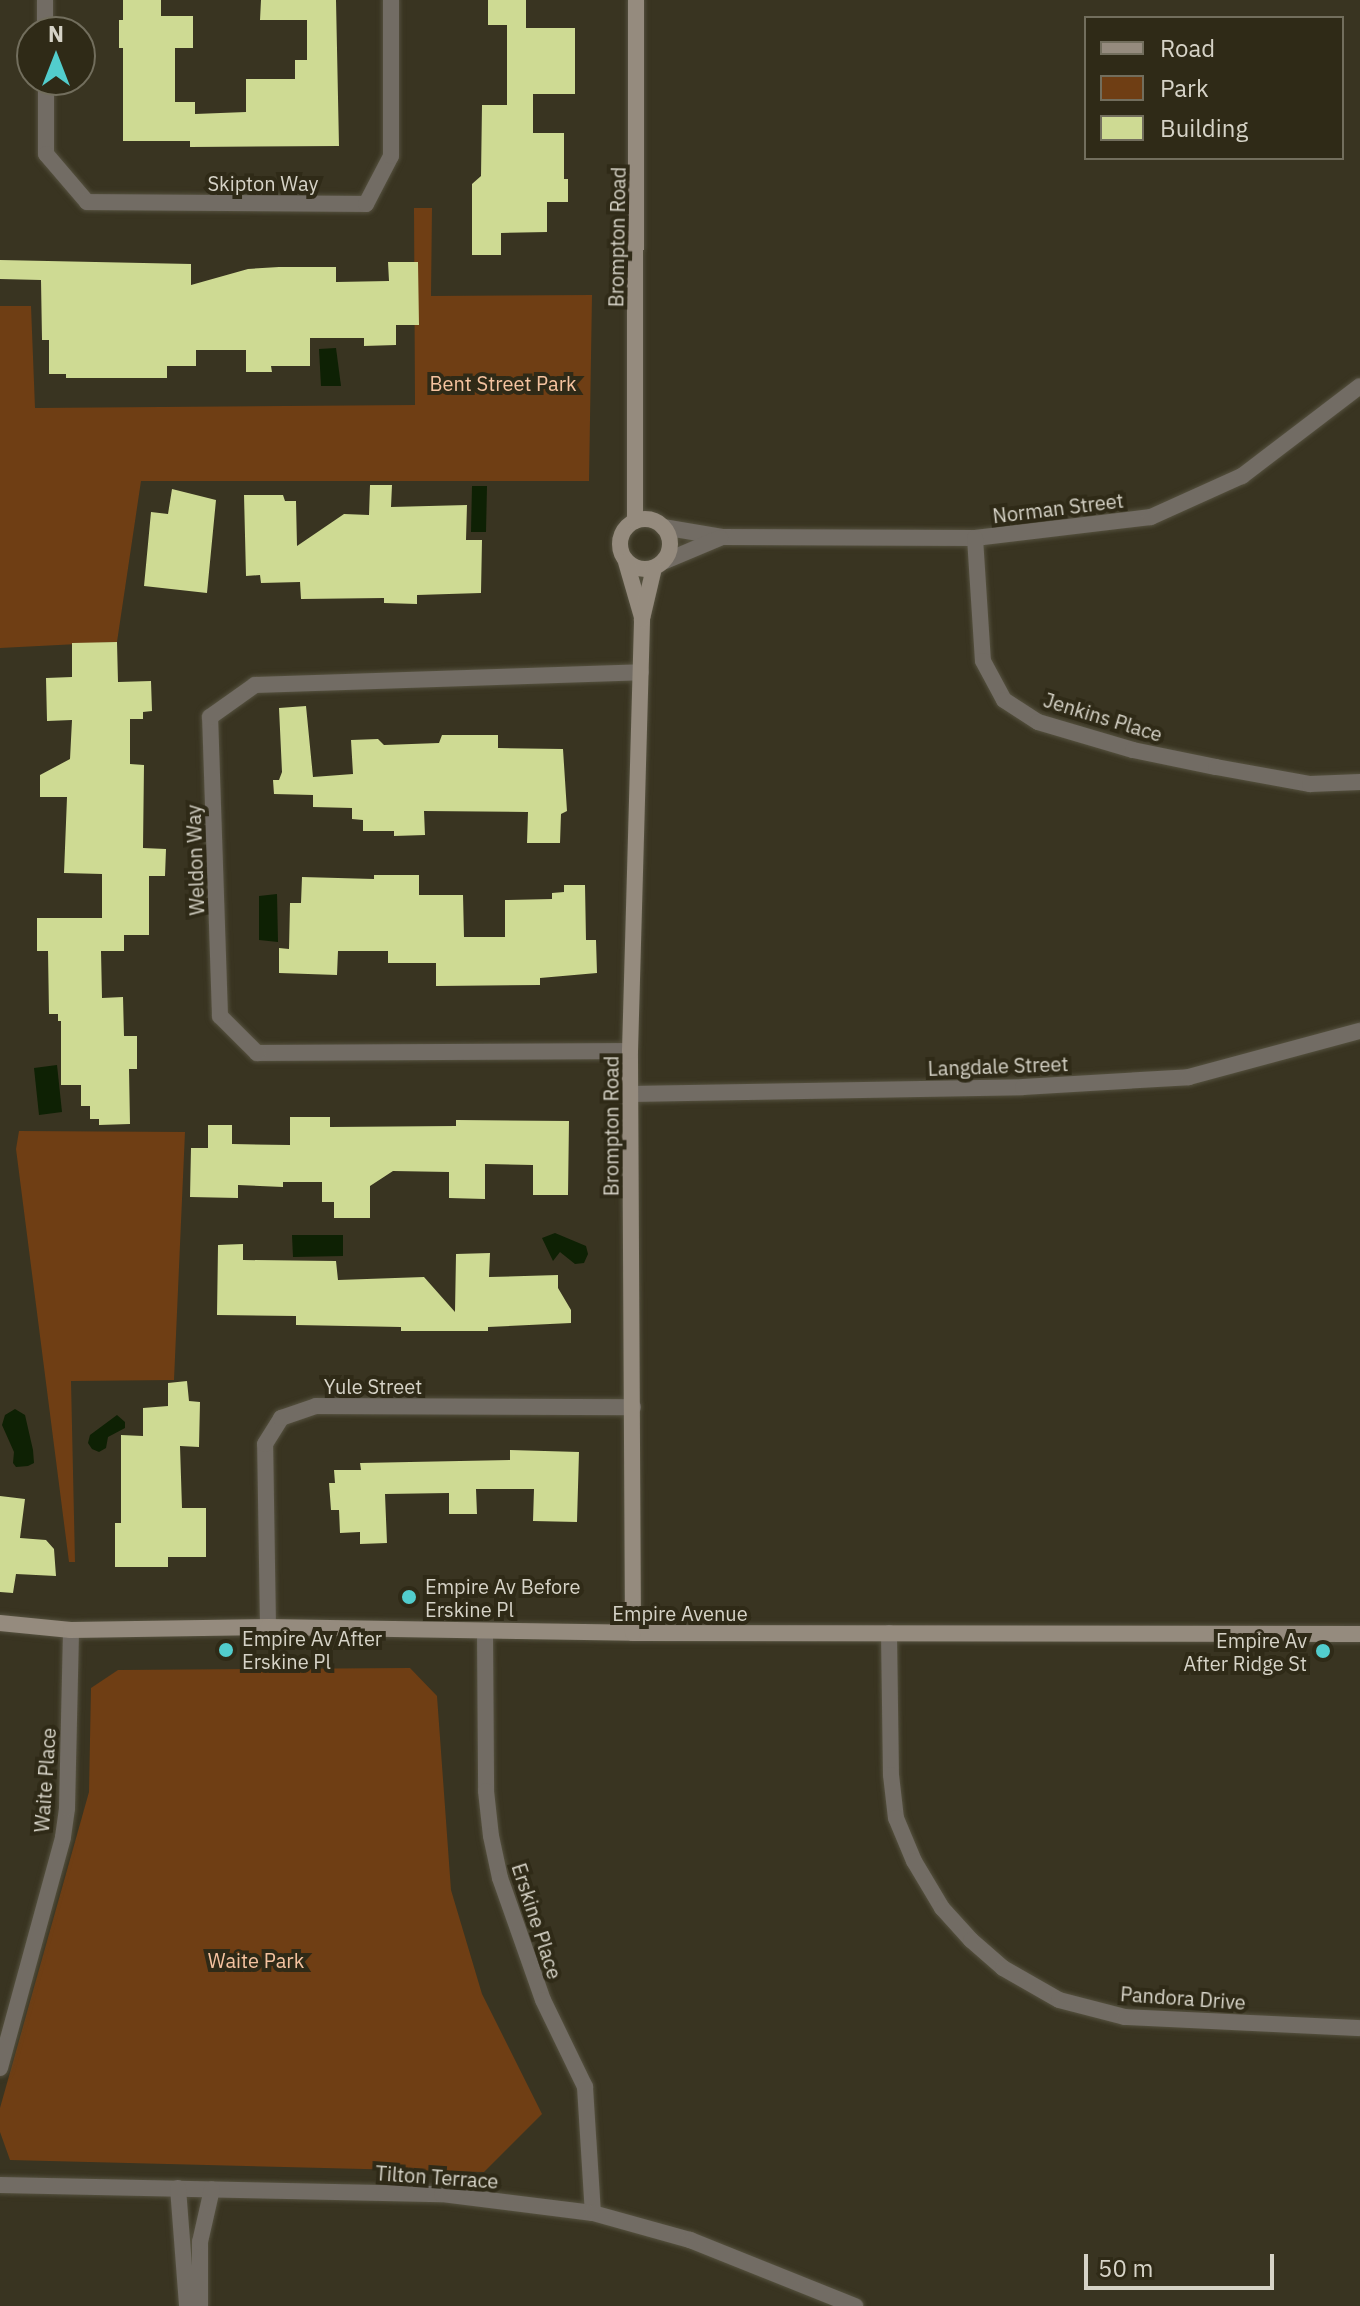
<!DOCTYPE html>
<style>
body{margin:0}
#map{position:relative;width:1360px;height:2306px;overflow:hidden;background:#393421;font-family:"IBM Plex Sans",sans-serif}
div>[style]{position:absolute}
[style*='--x']{left:calc(var(--x)*1px);top:calc(var(--y)*1px);width:calc(var(--w)*1px);rotate:calc(var(--a)*1deg)}
.green>*{inset:0;background:#6f3e14}
.water>*{inset:0;background:#0e2104}
.building>*{inset:0;background:#ceda93}
.roads{filter:drop-shadow(0 0 2px #55513f) drop-shadow(0 0 2px #55513f)}
.street>*{height:16px;margin:-8px;padding:0 8px;transform-origin:8px;border-radius:8px;background:#726c64}
.secondary>*{height:16px;margin:-8px;padding:0 8px;transform-origin:8px;border-radius:8px;background:#958b7e}
.secondary>.ring{margin:-8px;padding:0;box-sizing:content-box;background:none;border:16px solid #958b7e;border-radius:50%}
.dots>*{width:22px;height:22px;translate:-50% -50%;box-sizing:border-box;border:4px solid #2f2a17;border-radius:50%}
span{translate:-50% -50%;white-space:nowrap;text-align:center;line-height:1.15;-webkit-text-stroke:8px #2f2a17;paint-order:stroke}
.street-label{font-size:20px;color:#d6d3c7}
.park-label{font-size:20px;color:#f5c3a0}
.poi-label{font-size:20px;color:#d6d3c7}
.left{translate:0 -50%;text-align:left}
.right{translate:-100% -50%;text-align:right}
.legend{position:absolute;left:1084px;top:16px;width:260px;height:144px;box-sizing:border-box;background:#2f2a17;border:2px solid #726e5d;margin:0;padding:10px 14px;list-style:none;font-size:24px;color:#d6d3c7}
.legend li{display:flex;align-items:center;gap:16px;height:40px}
.legend b{width:40px;border:2px solid #726e5d}
.north{position:absolute;left:16px;top:16px;width:80px;height:80px;box-sizing:border-box;background:#2f2a17;border:2px solid #726e5d;border-radius:50%;rotate:0deg;font-size:22px;font-weight:700;line-height:32px;text-align:center;color:#d6d3c7}
.north::after{content:'';display:block;margin:auto;width:28px;height:36px;background:#52cdcd;clip-path:polygon(50% 0,100% 100%,50% 72%,0 100%)}
.scale{position:absolute;left:1084px;top:2254px;width:190px;height:36px;box-sizing:border-box;border:4px solid #d6d3c7;border-top:0;padding-left:10px;font-size:24px;line-height:28px;white-space:nowrap;color:#d6d3c7;-webkit-text-stroke:6px #2f2a17;paint-order:stroke}
</style>
<div id="map">
<div class="green">
<div style="clip-path:polygon(414px 208px,432px 208px,431px 296px,592px 295px,589px 481px,141px 481px,117px 642px,0 648px,0 306px,31px 306px,35px 408px,415px 405px)"></div>
<div style="clip-path:polygon(19px 1131px,185px 1132px,174px 1380px,71px 1381px,75px 1562px,69px 1562px,16px 1149px)"></div>
<div style="clip-path:polygon(410px 1668px,437px 1696px,451px 1890px,482px 1994px,542px 2114px,484px 2172px,10px 2160px,0 2132px,0 2108px,89px 1792px,91px 1688px,118px 1670px)"></div>
</div>
<div class="water">
<div style="clip-path:polygon(336px 348px,341px 386px,321px 386px,319px 349px)"></div>
<div style="clip-path:polygon(472px 486px,487px 486px,486px 532px,471px 532px)"></div>
<div style="clip-path:polygon(277px 894px,278px 942px,259px 940px,259px 896px)"></div>
<div style="clip-path:polygon(57px 1065px,62px 1112px,39px 1115px,34px 1068px)"></div>
<div style="clip-path:polygon(555px 1233px,586px 1246px,588px 1254px,584px 1263px,575px 1264px,560px 1252px,553px 1261px,542px 1238px)"></div>
<div style="clip-path:polygon(292px 1235px,343px 1235px,343px 1256px,293px 1257px)"></div>
<div style="clip-path:polygon(15px 1409px,25px 1415px,33px 1450px,34px 1463px,28px 1466px,16px 1467px,13px 1463px,14px 1452px,2px 1425px,5px 1415px)"></div>
<div style="clip-path:polygon(117px 1415px,125px 1422px,125px 1428px,108px 1437px,106px 1448px,99px 1452px,92px 1449px,88px 1443px,90px 1435px)"></div>
</div>
<div class="building">
<div style="clip-path:polygon(123px 0,161px 0,161px 16px,193px 16px,193px 48px,175px 48px,175px 102px,195px 102px,195px 114px,246px 112px,246px 79px,295px 79px,295px 60px,307px 60px,307px 20px,260px 20px,261px 0,336px 0,339px 146px,190px 147px,190px 141px,123px 141px,123px 48px,119px 48px,119px 20px,123px 20px)"></div>
<div style="clip-path:polygon(488px 0,526px 0,526px 28px,575px 28px,575px 94px,533px 94px,533px 133px,564px 133px,564px 179px,568px 179px,568px 202px,547px 202px,547px 232px,501px 233px,501px 255px,472px 255px,472px 184px,481px 176px,482px 105px,507px 105px,507px 25px,488px 25px)"></div>
<div style="clip-path:polygon(0 260px,191px 264px,191px 285px,248px 269px,279px 267px,336px 267px,336px 282px,389px 281px,388px 262px,418px 262px,419px 325px,396px 325px,396px 345px,364px 346px,364px 338px,310px 338px,310px 366px,271px 366px,272px 372px,246px 372px,246px 350px,196px 350px,196px 366px,167px 366px,167px 378px,66px 378px,66px 374px,49px 374px,49px 340px,42px 340px,41px 280px,0 279px)"></div>
<div style="clip-path:polygon(370px 485px,392px 485px,391px 507px,467px 505px,466px 540px,482px 540px,481px 593px,417px 595px,417px 604px,384px 603px,384px 598px,301px 599px,300px 582px,261px 583px,260px 575px,246px 576px,244px 495px,283px 495px,285px 501px,296px 501px,297px 546px,344px 514px,369px 515px)"></div>
<div style="clip-path:polygon(172px 489px,216px 500px,207px 593px,144px 586px,151px 512px,168px 514px)"></div>
<div style="clip-path:polygon(117px 642px,118px 682px,151px 681px,152px 711px,143px 712px,143px 719px,130px 719px,130px 764px,144px 765px,143px 848px,166px 849px,165px 876px,149px 876px,149px 935px,124px 935px,124px 951px,101px 951px,102px 998px,123px 997px,124px 1036px,137px 1036px,137px 1069px,129px 1069px,130px 1124px,99px 1125px,99px 1119px,90px 1119px,90px 1106px,81px 1106px,81px 1085px,61px 1085px,61px 1021px,58px 1021px,58px 1014px,49px 1014px,48px 951px,37px 951px,37px 918px,102px 918px,102px 874px,64px 873px,67px 797px,40px 797px,40px 775px,70px 759px,72px 720px,47px 721px,46px 678px,72px 677px,72px 643px)"></div>
<div style="clip-path:polygon(306px 706px,313px 777px,353px 774px,351px 740px,378px 739px,384px 745px,439px 743px,442px 735px,498px 735px,498px 748px,563px 749px,567px 811px,561px 814px,560px 843px,527px 843px,528px 812px,424px 811px,425px 835px,394px 836px,394px 831px,363px 831px,363px 820px,352px 819px,352px 808px,313px 807px,313px 795px,274px 794px,273px 780px,279px 780px,282px 772px,279px 708px)"></div>
<div style="clip-path:polygon(374px 875px,419px 875px,419px 895px,463px 895px,464px 937px,505px 937px,505px 900px,552px 899px,552px 893px,564px 892px,564px 885px,585px 885px,586px 940px,596px 940px,597px 973px,540px 978px,540px 985px,436px 986px,436px 963px,388px 963px,388px 951px,338px 951px,337px 975px,279px 973px,279px 948px,289px 949px,290px 903px,301px 903px,302px 877px,374px 879px)"></div>
<div style="clip-path:polygon(290px 1117px,330px 1117px,330px 1127px,456px 1126px,456px 1120px,569px 1121px,568px 1195px,533px 1195px,533px 1165px,485px 1164px,485px 1199px,449px 1198px,449px 1172px,393px 1171px,370px 1186px,370px 1218px,334px 1218px,334px 1202px,322px 1202px,322px 1182px,283px 1182px,283px 1187px,238px 1185px,238px 1198px,190px 1197px,191px 1148px,208px 1148px,208px 1125px,232px 1125px,232px 1144px,290px 1145px)"></div>
<div style="clip-path:polygon(243px 1244px,243px 1260px,336px 1261px,338px 1280px,424px 1277px,455px 1312px,456px 1254px,490px 1253px,489px 1277px,558px 1275px,558px 1288px,571px 1310px,571px 1323px,488px 1327px,488px 1331px,401px 1331px,401px 1327px,296px 1325px,296px 1316px,217px 1315px,218px 1245px)"></div>
<div style="clip-path:polygon(187px 1381px,189px 1401px,200px 1402px,199px 1447px,180px 1446px,182px 1508px,206px 1508px,206px 1557px,168px 1557px,168px 1567px,115px 1567px,115px 1523px,121px 1523px,121px 1435px,143px 1436px,143px 1408px,168px 1406px,168px 1383px)"></div>
<div style="clip-path:polygon(510px 1450px,579px 1452px,577px 1522px,533px 1521px,534px 1489px,476px 1489px,477px 1514px,449px 1514px,449px 1493px,385px 1494px,387px 1543px,360px 1544px,360px 1532px,340px 1533px,339px 1510px,331px 1510px,329px 1483px,335px 1483px,334px 1470px,361px 1470px,360px 1463px,510px 1460px)"></div>
<div style="clip-path:polygon(0 1496px,25px 1499px,20px 1538px,46px 1540px,54px 1549px,56px 1576px,16px 1574px,13px 1593px,0 1592px)"></div>
</div>
<div class="roads">
<div class="street">
<div style="--x:45;--y:0;--w:32;--a:90"></div>
<div style="--x:46;--y:80;--w:74;--a:90"></div>
<div style="--x:46;--y:154;--w:63;--a:49.5"></div>
<div style="--x:87;--y:202;--w:279;--a:0.4"></div>
<div style="--x:366;--y:204;--w:54;--a:-62.5"></div>
<div style="--x:391;--y:156;--w:156;--a:-90"></div>
<div style="--x:663;--y:527;--w:60;--a:9.6"></div>
<div style="--x:722;--y:537;--w:253;--a:0.2"></div>
<div style="--x:975;--y:538;--w:177;--a:-6.8"></div>
<div style="--x:1151;--y:517;--w:100;--a:-24.3"></div>
<div style="--x:1242;--y:476;--w:148;--a:-37.3"></div>
<div style="--x:975;--y:538;--w:123;--a:86.3"></div>
<div style="--x:983;--y:661;--w:44;--a:61.7"></div>
<div style="--x:1004;--y:700;--w:40;--a:32.9"></div>
<div style="--x:1038;--y:722;--w:99;--a:16.4"></div>
<div style="--x:1133;--y:750;--w:85;--a:11.6"></div>
<div style="--x:1216;--y:767;--w:96;--a:10.3"></div>
<div style="--x:1310;--y:784;--w:50;--a:-2.3"></div>
<div style="--x:663;--y:562;--w:62;--a:-22.8"></div>
<div style="--x:630;--y:1051;--w:373;--a:179.7"></div>
<div style="--x:257;--y:1053;--w:52;--a:-135"></div>
<div style="--x:220;--y:1016;--w:299;--a:-91.9"></div>
<div style="--x:210;--y:717;--w:55;--a:-35.4"></div>
<div style="--x:255;--y:685;--w:386;--a:-1.9"></div>
<div style="--x:630;--y:1094;--w:393;--a:-1"></div>
<div style="--x:1023;--y:1087;--w:166;--a:-3.4"></div>
<div style="--x:1189;--y:1077;--w:177;--a:-15.1"></div>
<div style="--x:268;--y:1627;--w:183;--a:-90.9"></div>
<div style="--x:265;--y:1444;--w:31;--a:-58"></div>
<div style="--x:281;--y:1418;--w:37;--a:-19"></div>
<div style="--x:316;--y:1406;--w:317;--a:0.2"></div>
<div style="--x:485;--y:1632;--w:159;--a:89.6"></div>
<div style="--x:486;--y:1791;--w:45;--a:83.7"></div>
<div style="--x:491;--y:1836;--w:43;--a:77.9"></div>
<div style="--x:500;--y:1878;--w:129;--a:70.6"></div>
<div style="--x:543;--y:2000;--w:97;--a:64.2"></div>
<div style="--x:585;--y:2087;--w:126;--a:86.4"></div>
<div style="--x:889;--y:1633;--w:142;--a:89.2"></div>
<div style="--x:891;--y:1775;--w:43;--a:83.4"></div>
<div style="--x:896;--y:1818;--w:47;--a:67.3"></div>
<div style="--x:914;--y:1861;--w:55;--a:59.2"></div>
<div style="--x:942;--y:1908;--w:43;--a:47.8"></div>
<div style="--x:971;--y:1940;--w:43;--a:41.2"></div>
<div style="--x:1003;--y:1968;--w:64;--a:29.7"></div>
<div style="--x:1059;--y:2000;--w:68;--a:14.4"></div>
<div style="--x:1125;--y:2017;--w:235;--a:2.7"></div>
<div style="--x:0;--y:2068;--w:239;--a:-74.7"></div>
<div style="--x:63;--y:1837;--w:29;--a:-82"></div>
<div style="--x:67;--y:1808;--w:178;--a:-88.7"></div>
<div style="--x:0;--y:2185;--w:442;--a:1.2"></div>
<div style="--x:442;--y:2194;--w:152;--a:7.2"></div>
<div style="--x:593;--y:2213;--w:101;--a:15.6"></div>
<div style="--x:690;--y:2240;--w:178;--a:21.8"></div>
<div style="--x:178;--y:2188;--w:118;--a:85.6"></div>
<div style="--x:200;--y:2306;--w:64;--a:-90"></div>
<div style="--x:200;--y:2242;--w:54;--a:-77.2"></div>
</div>
<div class="secondary">
<div class="ring" style="left:620px;top:519px;width:34px;height:34px"></div>
<div style="--x:635;--y:521;--w:521;--a:-89.89"></div>
<div style="--x:626;--y:562;--w:57;--a:73.8"></div>
<div style="--x:0;--y:1623;--w:71;--a:5.6"></div>
<div style="--x:71;--y:1630;--w:197;--a:-0.9"></div>
<div style="--x:268;--y:1627;--w:365;--a:0.9"></div>
<div style="--x:633;--y:1633;--w:727;--a:0.08"></div>
<div style="--x:633;--y:1633;--w:582;--a:-90.3"></div>
<div style="--x:630;--y:1051;--w:432;--a:-88.4"></div>
<div style="--x:642;--y:619;--w:52;--a:-76.8"></div>
</div>
</div>
<div class="dots">
<div style="left:409px;top:1597px;background:#52cdcd"></div>
<div style="left:226px;top:1650px;background:#52cdcd"></div>
<div style="left:1323px;top:1651px;background:#52cdcd"></div>
</div>
<div class="street-label">
<span style="left:263px;top:183px">Skipton Way</span>
<span style="left:617px;top:237px;rotate:-89deg">Brompton Road</span>
<span style="left:1058px;top:508px;rotate:-7deg">Norman Street</span>
<span style="left:1103px;top:717px;rotate:17deg">Jenkins Place</span>
<span style="left:195px;top:860px;rotate:-92deg">Weldon Way</span>
<span style="left:998px;top:1066px;rotate:-2deg">Langdale Street</span>
<span style="left:611px;top:1126px;rotate:-90deg">Brompton Road</span>
<span style="left:373px;top:1386px">Yule Street</span>
<span style="left:680px;top:1613px">Empire Avenue</span>
<span style="left:45px;top:1780px;rotate:-86deg">Waite Place</span>
<span style="left:537px;top:1921px;rotate:72deg">Erskine Place</span>
<span style="left:1183px;top:1998px;rotate:4deg">Pandora Drive</span>
<span style="left:437px;top:2177px;rotate:4deg">Tilton Terrace</span>
</div>
<div class="park-label">
<span style="left:503px;top:383px">Bent Street Park</span>
<span style="left:256px;top:1960px">Waite Park</span>
</div>
<div class="poi-label">
<span class="left" style="left:425px;top:1598px">Empire Av Before<br>Erskine Pl</span>
<span class="left" style="left:242px;top:1650px">Empire Av After<br>Erskine Pl</span>
<span class="right" style="left:1307px;top:1652px">Empire Av<br>After Ridge St</span>
</div>
<ul class="legend">
<li><b style="height:10px;background:#958b7e"></b>Road</li>
<li><b style="height:22px;background:#6f3e14"></b>Park</li>
<li><b style="height:22px;background:#ceda93"></b>Building</li>
</ul>
<div class="north">N</div>
<div class="scale">50 m</div>
</div>
